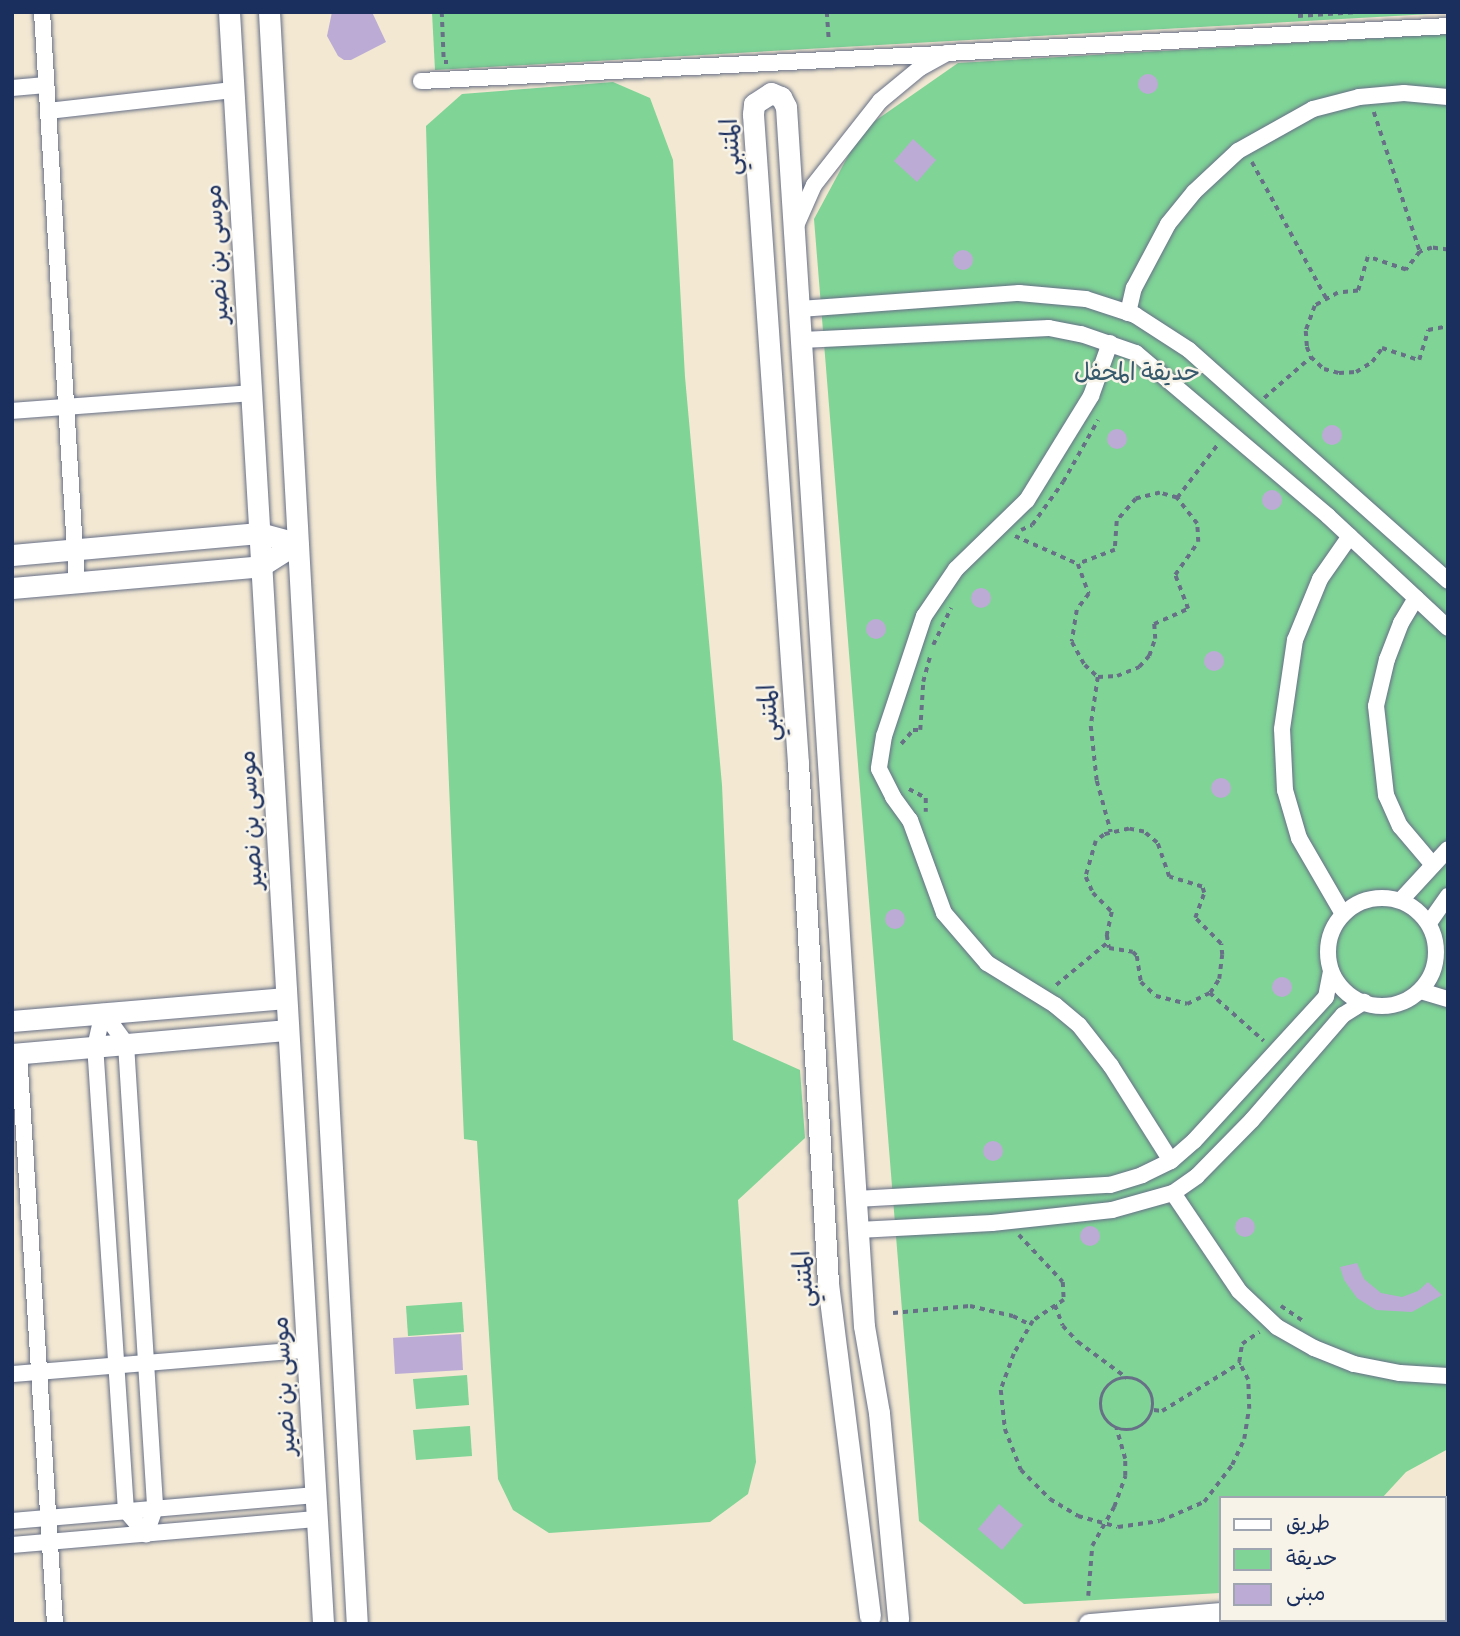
<!DOCTYPE html>
<meta charset="utf-8">
<style>
body{margin:0}
#map{position:relative;width:1460px;height:1636px;overflow:hidden;background:#f3e8d2;font-family:"Patrick Hand","Playpen Sans Arabic",sans-serif}
div>[style]{position:absolute}
[style*='--x']{left:calc(var(--x)*1px);top:calc(var(--y)*1px);width:calc(var(--w)*1px);rotate:calc(var(--a)*1deg)}
.green>*{inset:0;background:#7fd496}
.building>*{inset:0;background:#bcacd5}
.round{border-radius:50%}
.path>*{height:3.5px;margin-top:-1.75px;transform-origin:0;background:repeating-linear-gradient(90deg,#677087 0 5px,transparent 0 10px)}
.path>.ring{margin:-1.75px;padding:0;box-sizing:content-box;background:none;border:3.5px solid #677087;border-radius:50%}
.roads{filter:drop-shadow(0 0 2px #677087) drop-shadow(0 0 2px #677087)}
.minor>*{height:16px;margin:-8px;padding:0 8px;transform-origin:8px;border-radius:8px;background:#fff}
.minor>.ring{margin:-8px;padding:0;box-sizing:content-box;background:none;border:16px solid #fff;border-radius:50%}
.tertiary>*{height:21px;margin:-10.5px;padding:0 10.5px;transform-origin:10.5px;border-radius:10.5px;background:#fff}
span{translate:-50% -50%;white-space:nowrap;text-align:center;line-height:1.15;-webkit-text-stroke:5px #f7f3e8;paint-order:stroke}
.street-label{font-size:24px;color:#1b2f5e}
.park-label{font-size:24px;color:#34586c}
.frame{position:absolute;inset:0;border:14px solid #1b2f5e;pointer-events:none}
.legend{position:absolute;left:1219px;top:1496px;width:228px;height:126px;box-sizing:border-box;background:#f7f3e8;border:2px solid #9fa5b1;margin:0;padding:9px 12px;list-style:none;font-size:21px;color:#1b2f5e}
.legend li{display:flex;align-items:center;gap:14px;height:35px}
.legend b{width:35px;border:2px solid #9fa5b1}
</style>
<div id="map">
<div class="green">
<div style="clip-path:polygon(432px 12px,1448px 12px,1448px 13px,435px 70px)"></div>
<div style="clip-path:polygon(1448px 34px,1448px 1449px,1406px 1472px,1382px 1498px,1220px 1498px,1220px 1593px,1024px 1604px,919px 1521px,814px 219px,862px 130px,958px 63px)"></div>
<div style="clip-path:polygon(613px 82px,650px 98px,673px 160px,685px 377px,722px 785px,733px 1040px,800px 1070px,805px 1138px,738px 1200px,756px 1462px,748px 1494px,710px 1522px,549px 1533px,513px 1510px,498px 1479px,477px 1141px,464px 1139px,436px 477px,426px 126px,462px 94px)"></div>
<div style="clip-path:polygon(462px 1302px,464px 1332px,408px 1336px,406px 1306px)"></div>
<div style="clip-path:polygon(467px 1375px,469px 1405px,416px 1409px,413px 1379px)"></div>
<div style="clip-path:polygon(470px 1426px,472px 1456px,416px 1460px,413px 1430px)"></div>
</div>
<div class="building">
<div style="clip-path:polygon(332px 12px,372px 12px,386px 42px,351px 60px,344px 60px,338px 56px,327px 36px)"></div>
<div class="round" style="left:1138px;top:74px;width:20px;height:20px"></div>
<div style="clip-path:polygon(913px 139px,936px 160px,917px 182px,894px 161px)"></div>
<div class="round" style="left:953px;top:250px;width:20px;height:20px"></div>
<div class="round" style="left:1322px;top:425px;width:20px;height:20px"></div>
<div class="round" style="left:1107px;top:429px;width:20px;height:20px"></div>
<div class="round" style="left:1262px;top:490px;width:20px;height:20px"></div>
<div class="round" style="left:971px;top:588px;width:20px;height:20px"></div>
<div class="round" style="left:866px;top:619px;width:20px;height:20px"></div>
<div class="round" style="left:1204px;top:651px;width:20px;height:20px"></div>
<div class="round" style="left:1211px;top:778px;width:20px;height:20px"></div>
<div class="round" style="left:885px;top:909px;width:20px;height:20px"></div>
<div class="round" style="left:1272px;top:977px;width:20px;height:20px"></div>
<div class="round" style="left:983px;top:1141px;width:20px;height:20px"></div>
<div class="round" style="left:1235px;top:1217px;width:20px;height:20px"></div>
<div class="round" style="left:1080px;top:1226px;width:20px;height:20px"></div>
<div style="clip-path:polygon(1357px 1263px,1364px 1279px,1381px 1293px,1402px 1297px,1418px 1291px,1428px 1282px,1442px 1295px,1412px 1312px,1376px 1310px,1357px 1298px,1344px 1280px,1340px 1267px)"></div>
<div style="clip-path:polygon(461px 1334px,463px 1370px,395px 1374px,393px 1338px)"></div>
<div style="clip-path:polygon(999px 1504px,1023px 1525px,1002px 1550px,978px 1529px)"></div>
</div>
<div class="path">
<div style="--x:442;--y:12;--w:50;--a:87.7"></div>
<div style="--x:444;--y:62;--w:4;--a:0"></div>
<div style="--x:827;--y:12;--w:30;--a:86"></div>
<div style="--x:1298;--y:16;--w:60;--a:-3.8"></div>
<div style="--x:1374;--y:112;--w:147;--a:71.8"></div>
<div style="--x:1252;--y:162;--w:155;--a:61.4"></div>
<div style="--x:1448;--y:250;--w:16;--a:-173"></div>
<div style="--x:1432;--y:248;--w:13;--a:162"></div>
<div style="--x:1420;--y:252;--w:23;--a:128"></div>
<div style="--x:1406;--y:270;--w:40;--a:-161.1"></div>
<div style="--x:1368;--y:257;--w:35;--a:106"></div>
<div style="--x:1358;--y:291;--w:20;--a:174"></div>
<div style="--x:1338;--y:293;--w:26;--a:151"></div>
<div style="--x:1315;--y:306;--w:27;--a:110"></div>
<div style="--x:1306;--y:331;--w:16;--a:86"></div>
<div style="--x:1307;--y:347;--w:11;--a:68"></div>
<div style="--x:1311;--y:357;--w:18;--a:43"></div>
<div style="--x:1324;--y:369;--w:16;--a:15"></div>
<div style="--x:1339;--y:373;--w:17;--a:-3"></div>
<div style="--x:1356;--y:372;--w:19;--a:-32"></div>
<div style="--x:1372;--y:362;--w:17;--a:-54"></div>
<div style="--x:1382;--y:348;--w:39;--a:18"></div>
<div style="--x:1419;--y:360;--w:31;--a:-73"></div>
<div style="--x:1428;--y:330;--w:20;--a:-11"></div>
<div style="--x:1264;--y:398;--w:62;--a:-41.1"></div>
<div style="--x:1177;--y:498;--w:68;--a:-52.8"></div>
<div style="--x:1021;--y:530;--w:12;--a:-24"></div>
<div style="--x:1032;--y:525;--w:53;--a:-54.2"></div>
<div style="--x:1063;--y:482;--w:71;--a:-60.6"></div>
<div style="--x:1015;--y:536;--w:69;--a:24"></div>
<div style="--x:933;--y:645;--w:41;--a:-64.1"></div>
<div style="--x:1098;--y:677;--w:19;--a:-3"></div>
<div style="--x:1117;--y:676;--w:24;--a:-22"></div>
<div style="--x:1139;--y:667;--w:15;--a:-48"></div>
<div style="--x:1149;--y:656;--w:18;--a:-71"></div>
<div style="--x:1155;--y:639;--w:15;--a:-94"></div>
<div style="--x:1154;--y:624;--w:37;--a:-24"></div>
<div style="--x:1188;--y:609;--w:36;--a:-111"></div>
<div style="--x:1175;--y:575;--w:40;--a:-55.1"></div>
<div style="--x:1198;--y:542;--w:18;--a:-93"></div>
<div style="--x:1197;--y:524;--w:33;--a:-128"></div>
<div style="--x:1177;--y:498;--w:18;--a:-164"></div>
<div style="--x:1160;--y:493;--w:25;--a:166"></div>
<div style="--x:1136;--y:499;--w:29;--a:131"></div>
<div style="--x:1117;--y:521;--w:29;--a:94"></div>
<div style="--x:1115;--y:550;--w:40;--a:159"></div>
<div style="--x:1078;--y:564;--w:32;--a:70"></div>
<div style="--x:1089;--y:594;--w:20;--a:127"></div>
<div style="--x:1077;--y:610;--w:32;--a:99"></div>
<div style="--x:1072;--y:642;--w:26;--a:61"></div>
<div style="--x:1085;--y:665;--w:18;--a:43"></div>
<div style="--x:1098;--y:677;--w:49;--a:98.1"></div>
<div style="--x:1091;--y:726;--w:55;--a:83.8"></div>
<div style="--x:1097;--y:781;--w:53;--a:74.6"></div>
<div style="--x:901;--y:744;--w:18;--a:-49"></div>
<div style="--x:913;--y:730;--w:7;--a:0"></div>
<div style="--x:920;--y:730;--w:48;--a:-86.4"></div>
<div style="--x:923;--y:682;--w:27;--a:-75"></div>
<div style="--x:909;--y:789;--w:19;--a:28"></div>
<div style="--x:926;--y:798;--w:14;--a:90"></div>
<div style="--x:1056;--y:985;--w:66;--a:-39.5"></div>
<div style="--x:1210;--y:993;--w:17;--a:-57"></div>
<div style="--x:1219;--y:979;--w:24;--a:-83"></div>
<div style="--x:1222;--y:955;--w:11;--a:-95"></div>
<div style="--x:1221;--y:944;--w:37;--a:-135"></div>
<div style="--x:1195;--y:918;--w:27;--a:-70"></div>
<div style="--x:1204;--y:893;--w:6;--a:-108"></div>
<div style="--x:1202;--y:887;--w:34;--a:-163"></div>
<div style="--x:1169;--y:877;--w:36;--a:-109"></div>
<div style="--x:1157;--y:843;--w:17;--a:-140"></div>
<div style="--x:1144;--y:832;--w:15;--a:-169"></div>
<div style="--x:1129;--y:829;--w:26;--a:167"></div>
<div style="--x:1104;--y:835;--w:10;--a:143"></div>
<div style="--x:1096;--y:841;--w:37;--a:106"></div>
<div style="--x:1086;--y:877;--w:17;--a:66"></div>
<div style="--x:1093;--y:893;--w:27;--a:45"></div>
<div style="--x:1112;--y:912;--w:24;--a:102"></div>
<div style="--x:1107;--y:935;--w:13;--a:81"></div>
<div style="--x:1109;--y:948;--w:24;--a:9"></div>
<div style="--x:1133;--y:952;--w:6;--a:45"></div>
<div style="--x:1137;--y:956;--w:26;--a:81"></div>
<div style="--x:1141;--y:982;--w:21;--a:43"></div>
<div style="--x:1156;--y:996;--w:32;--a:14"></div>
<div style="--x:1187;--y:1004;--w:25;--a:-26"></div>
<div style="--x:1210;--y:993;--w:72;--a:41.6"></div>
<div style="--x:1019;--y:1235;--w:64;--a:46.9"></div>
<div style="--x:1063;--y:1282;--w:18;--a:87"></div>
<div style="--x:1064;--y:1300;--w:37;--a:146"></div>
<div style="--x:1033;--y:1321;--w:38;--a:120"></div>
<div style="--x:1014;--y:1354;--w:38;--a:110"></div>
<div style="--x:1001;--y:1390;--w:39;--a:84"></div>
<div style="--x:1005;--y:1429;--w:44;--a:68.7"></div>
<div style="--x:1021;--y:1470;--w:41;--a:45"></div>
<div style="--x:1050;--y:1499;--w:33;--a:31"></div>
<div style="--x:1078;--y:1516;--w:41;--a:15.4"></div>
<div style="--x:1118;--y:1527;--w:42;--a:-8.1"></div>
<div style="--x:1160;--y:1521;--w:48;--a:-23.4"></div>
<div style="--x:1204;--y:1502;--w:46;--a:-52.9"></div>
<div style="--x:1232;--y:1465;--w:29;--a:-65"></div>
<div style="--x:1244;--y:1439;--w:30;--a:-81"></div>
<div style="--x:1249;--y:1409;--w:29;--a:-92"></div>
<div style="--x:1248;--y:1380;--w:20;--a:-117"></div>
<div style="--x:1239;--y:1362;--w:18;--a:-81"></div>
<div style="--x:1242;--y:1344;--w:21;--a:-35"></div>
<div style="--x:1055;--y:1305;--w:22;--a:69"></div>
<div style="--x:1063;--y:1326;--w:22;--a:47"></div>
<div style="--x:1078;--y:1342;--w:61;--a:36.3"></div>
<div style="--x:1281;--y:1306;--w:27;--a:34"></div>
<div style="--x:893;--y:1313;--w:77;--a:-5.2"></div>
<div style="--x:970;--y:1306;--w:44;--a:13.1"></div>
<div style="--x:1013;--y:1316;--w:20;--a:27"></div>
<div class="ring" style="left:1101px;top:1378px;width:48.5px;height:48.5px"></div>
<div style="--x:1154;--y:1410;--w:8;--a:7"></div>
<div style="--x:1162;--y:1411;--w:92;--a:-31.6"></div>
<div style="--x:1088;--y:1596;--w:50;--a:-85.4"></div>
<div style="--x:1092;--y:1546;--w:45;--a:-60.6"></div>
<div style="--x:1114;--y:1507;--w:33;--a:-70"></div>
<div style="--x:1125;--y:1476;--w:17;--a:-90"></div>
<div style="--x:1125;--y:1459;--w:32;--a:-106"></div>
</div>
<div class="roads">
<div class="minor">
<div style="--x:42;--y:12;--w:571;--a:86.49"></div>
<div style="--x:421;--y:81;--w:521;--a:-2.97"></div>
<div style="--x:12;--y:88;--w:34;--a:-5"></div>
<div style="--x:48;--y:111;--w:186;--a:-6.5"></div>
<div style="--x:795;--y:228;--w:47;--a:-66.2"></div>
<div style="--x:814;--y:185;--w:107;--a:-51.8"></div>
<div style="--x:880;--y:101;--w:52;--a:-39.5"></div>
<div style="--x:920;--y:68;--w:31;--a:-29"></div>
<div style="--x:947;--y:53;--w:502;--a:-3.08"></div>
<div style="--x:800;--y:309;--w:220;--a:-4.2"></div>
<div style="--x:1019;--y:293;--w:67;--a:5.1"></div>
<div style="--x:1086;--y:299;--w:52;--a:18.1"></div>
<div style="--x:1135;--y:315;--w:64;--a:32.9"></div>
<div style="--x:1189;--y:350;--w:347;--a:41.7"></div>
<div style="--x:1128;--y:313;--w:26;--a:-77"></div>
<div style="--x:1134;--y:288;--w:72;--a:-62"></div>
<div style="--x:1168;--y:224;--w:41;--a:-50.9"></div>
<div style="--x:1194;--y:192;--w:60;--a:-43"></div>
<div style="--x:1238;--y:151;--w:86;--a:-29.2"></div>
<div style="--x:1313;--y:109;--w:48;--a:-14.6"></div>
<div style="--x:1359;--y:97;--w:45;--a:-5.1"></div>
<div style="--x:1404;--y:93;--w:44;--a:5.2"></div>
<div style="--x:802;--y:340;--w:247;--a:-2.8"></div>
<div style="--x:1049;--y:328;--w:33;--a:11"></div>
<div style="--x:1081;--y:334;--w:58;--a:19.1"></div>
<div style="--x:1136;--y:353;--w:252;--a:40.3"></div>
<div style="--x:1328;--y:516;--w:164;--a:43"></div>
<div style="--x:1110;--y:343;--w:56;--a:109.7"></div>
<div style="--x:1091;--y:396;--w:122;--a:121.6"></div>
<div style="--x:1027;--y:500;--w:99;--a:135.8"></div>
<div style="--x:956;--y:569;--w:57;--a:124.2"></div>
<div style="--x:924;--y:616;--w:126;--a:108.4"></div>
<div style="--x:884;--y:736;--w:33;--a:99"></div>
<div style="--x:879;--y:769;--w:31;--a:63"></div>
<div style="--x:893;--y:797;--w:29;--a:54"></div>
<div style="--x:910;--y:820;--w:99;--a:69.9"></div>
<div style="--x:944;--y:913;--w:66;--a:49.3"></div>
<div style="--x:987;--y:963;--w:80;--a:31.7"></div>
<div style="--x:1055;--y:1005;--w:31;--a:40"></div>
<div style="--x:1079;--y:1025;--w:52;--a:52"></div>
<div style="--x:1111;--y:1066;--w:112;--a:57.7"></div>
<div style="--x:12;--y:411;--w:240;--a:-4.3"></div>
<div style="--x:1416;--y:598;--w:29;--a:121"></div>
<div style="--x:1401;--y:623;--w:39;--a:111"></div>
<div style="--x:1387;--y:659;--w:48;--a:103.2"></div>
<div style="--x:1376;--y:706;--w:90;--a:83.6"></div>
<div style="--x:1386;--y:795;--w:34;--a:66"></div>
<div style="--x:1400;--y:826;--w:51;--a:49.8"></div>
<div class="ring" style="left:1328px;top:898px;width:92px;height:92px"></div>
<div style="--x:1401;--y:900;--w:69;--a:-47.3"></div>
<div style="--x:1343;--y:914;--w:88;--a:-120.1"></div>
<div style="--x:1299;--y:838;--w:50;--a:-106.3"></div>
<div style="--x:1285;--y:790;--w:61;--a:-92.8"></div>
<div style="--x:1282;--y:729;--w:90;--a:-81.7"></div>
<div style="--x:1295;--y:640;--w:66;--a:-67.7"></div>
<div style="--x:1320;--y:579;--w:52;--a:-55.1"></div>
<div style="--x:1429;--y:923;--w:33;--a:-55"></div>
<div style="--x:1421;--y:991;--w:28;--a:17"></div>
<div style="--x:103;--y:1012;--w:39;--a:54"></div>
<div style="--x:126;--y:1044;--w:465;--a:86.4"></div>
<div style="--x:155;--y:1508;--w:28;--a:109"></div>
<div style="--x:146;--y:1534;--w:30;--a:-131"></div>
<div style="--x:126;--y:1511;--w:465;--a:-93.8"></div>
<div style="--x:95;--y:1047;--w:36;--a:-77"></div>
<div style="--x:19;--y:1053;--w:572;--a:86.39"></div>
<div style="--x:1173;--y:1193;--w:118;--a:56"></div>
<div style="--x:1239;--y:1291;--w:52;--a:43.5"></div>
<div style="--x:1277;--y:1327;--w:43;--a:29.6"></div>
<div style="--x:1314;--y:1348;--w:43;--a:21.8"></div>
<div style="--x:1354;--y:1364;--w:47;--a:11.1"></div>
<div style="--x:1400;--y:1373;--w:48;--a:3.6"></div>
<div style="--x:856;--y:1199;--w:254;--a:-3.2"></div>
<div style="--x:1110;--y:1185;--w:34;--a:-17"></div>
<div style="--x:1142;--y:1175;--w:32;--a:-26"></div>
<div style="--x:1171;--y:1161;--w:30;--a:-41"></div>
<div style="--x:1194;--y:1141;--w:195;--a:-47.5"></div>
<div style="--x:1326;--y:997;--w:26;--a:-79"></div>
<div style="--x:858;--y:1230;--w:134;--a:-3"></div>
<div style="--x:992;--y:1223;--w:121;--a:-6.2"></div>
<div style="--x:1112;--y:1210;--w:63;--a:-15.6"></div>
<div style="--x:1173;--y:1193;--w:29;--a:-35"></div>
<div style="--x:1197;--y:1176;--w:78;--a:-45.5"></div>
<div style="--x:1252;--y:1120;--w:139;--a:-49.1"></div>
<div style="--x:1343;--y:1015;--w:25;--a:-32"></div>
<div style="--x:12;--y:1374;--w:296;--a:-4.7"></div>
<div style="--x:12;--y:1521;--w:305;--a:-4.9"></div>
<div style="--x:12;--y:1545;--w:305;--a:-4.9"></div>
</div>
<div class="tertiary">
<div style="--x:229;--y:12;--w:1615;--a:86.66"></div>
<div style="--x:269;--y:12;--w:1614;--a:86.88"></div>
<div style="--x:12;--y:555;--w:248;--a:-5.1"></div>
<div style="--x:259;--y:533;--w:39;--a:15"></div>
<div style="--x:12;--y:588;--w:250;--a:-5"></div>
<div style="--x:261;--y:566;--w:43;--a:-32.6"></div>
<div style="--x:12;--y:1021;--w:275;--a:-4.8"></div>
<div style="--x:12;--y:1054;--w:277;--a:-5"></div>
<div style="--x:1444;--y:1594;--w:4;--a:-14"></div>
<div style="--x:870;--y:1616;--w:336;--a:-97.2"></div>
<div style="--x:828;--y:1283;--w:521;--a:-93.3"></div>
<div style="--x:798;--y:763;--w:651;--a:-93.97"></div>
<div style="--x:753;--y:114;--w:10;--a:-84"></div>
<div style="--x:754;--y:104;--w:20;--a:-33"></div>
<div style="--x:771;--y:93;--w:11;--a:22"></div>
<div style="--x:781;--y:97;--w:11;--a:63"></div>
<div style="--x:786;--y:107;--w:1221;--a:86.34"></div>
<div style="--x:864;--y:1326;--w:88;--a:80.2"></div>
<div style="--x:879;--y:1413;--w:207;--a:84.7"></div>
<div style="--x:1089;--y:1624;--w:131;--a:-4.8"></div>
</div>
</div>
<div class="street-label">
<span style="left:730px;top:147px;rotate:-93deg">المتنبي</span>
<span style="left:216px;top:254px;rotate:-93deg">موسى بن نصير</span>
<span style="left:768px;top:713px;rotate:-94deg">المتنبي</span>
<span style="left:250px;top:820px;rotate:-93deg">موسى بن نصير</span>
<span style="left:803px;top:1279px;rotate:-94deg">المتنبي</span>
<span style="left:283px;top:1386px;rotate:-93deg">موسى بن نصير</span>
</div>
<div class="park-label">
<span style="left:1137px;top:372px">حديقة المحفل</span>
</div>
<div class="frame"></div>
<ul class="legend">
<li><b style="height:9px;background:#fff"></b>طريق</li>
<li><b style="height:19px;background:#7fd496"></b>حديقة</li>
<li><b style="height:19px;background:#bcacd5"></b>مبنى</li>
</ul>
</div>
